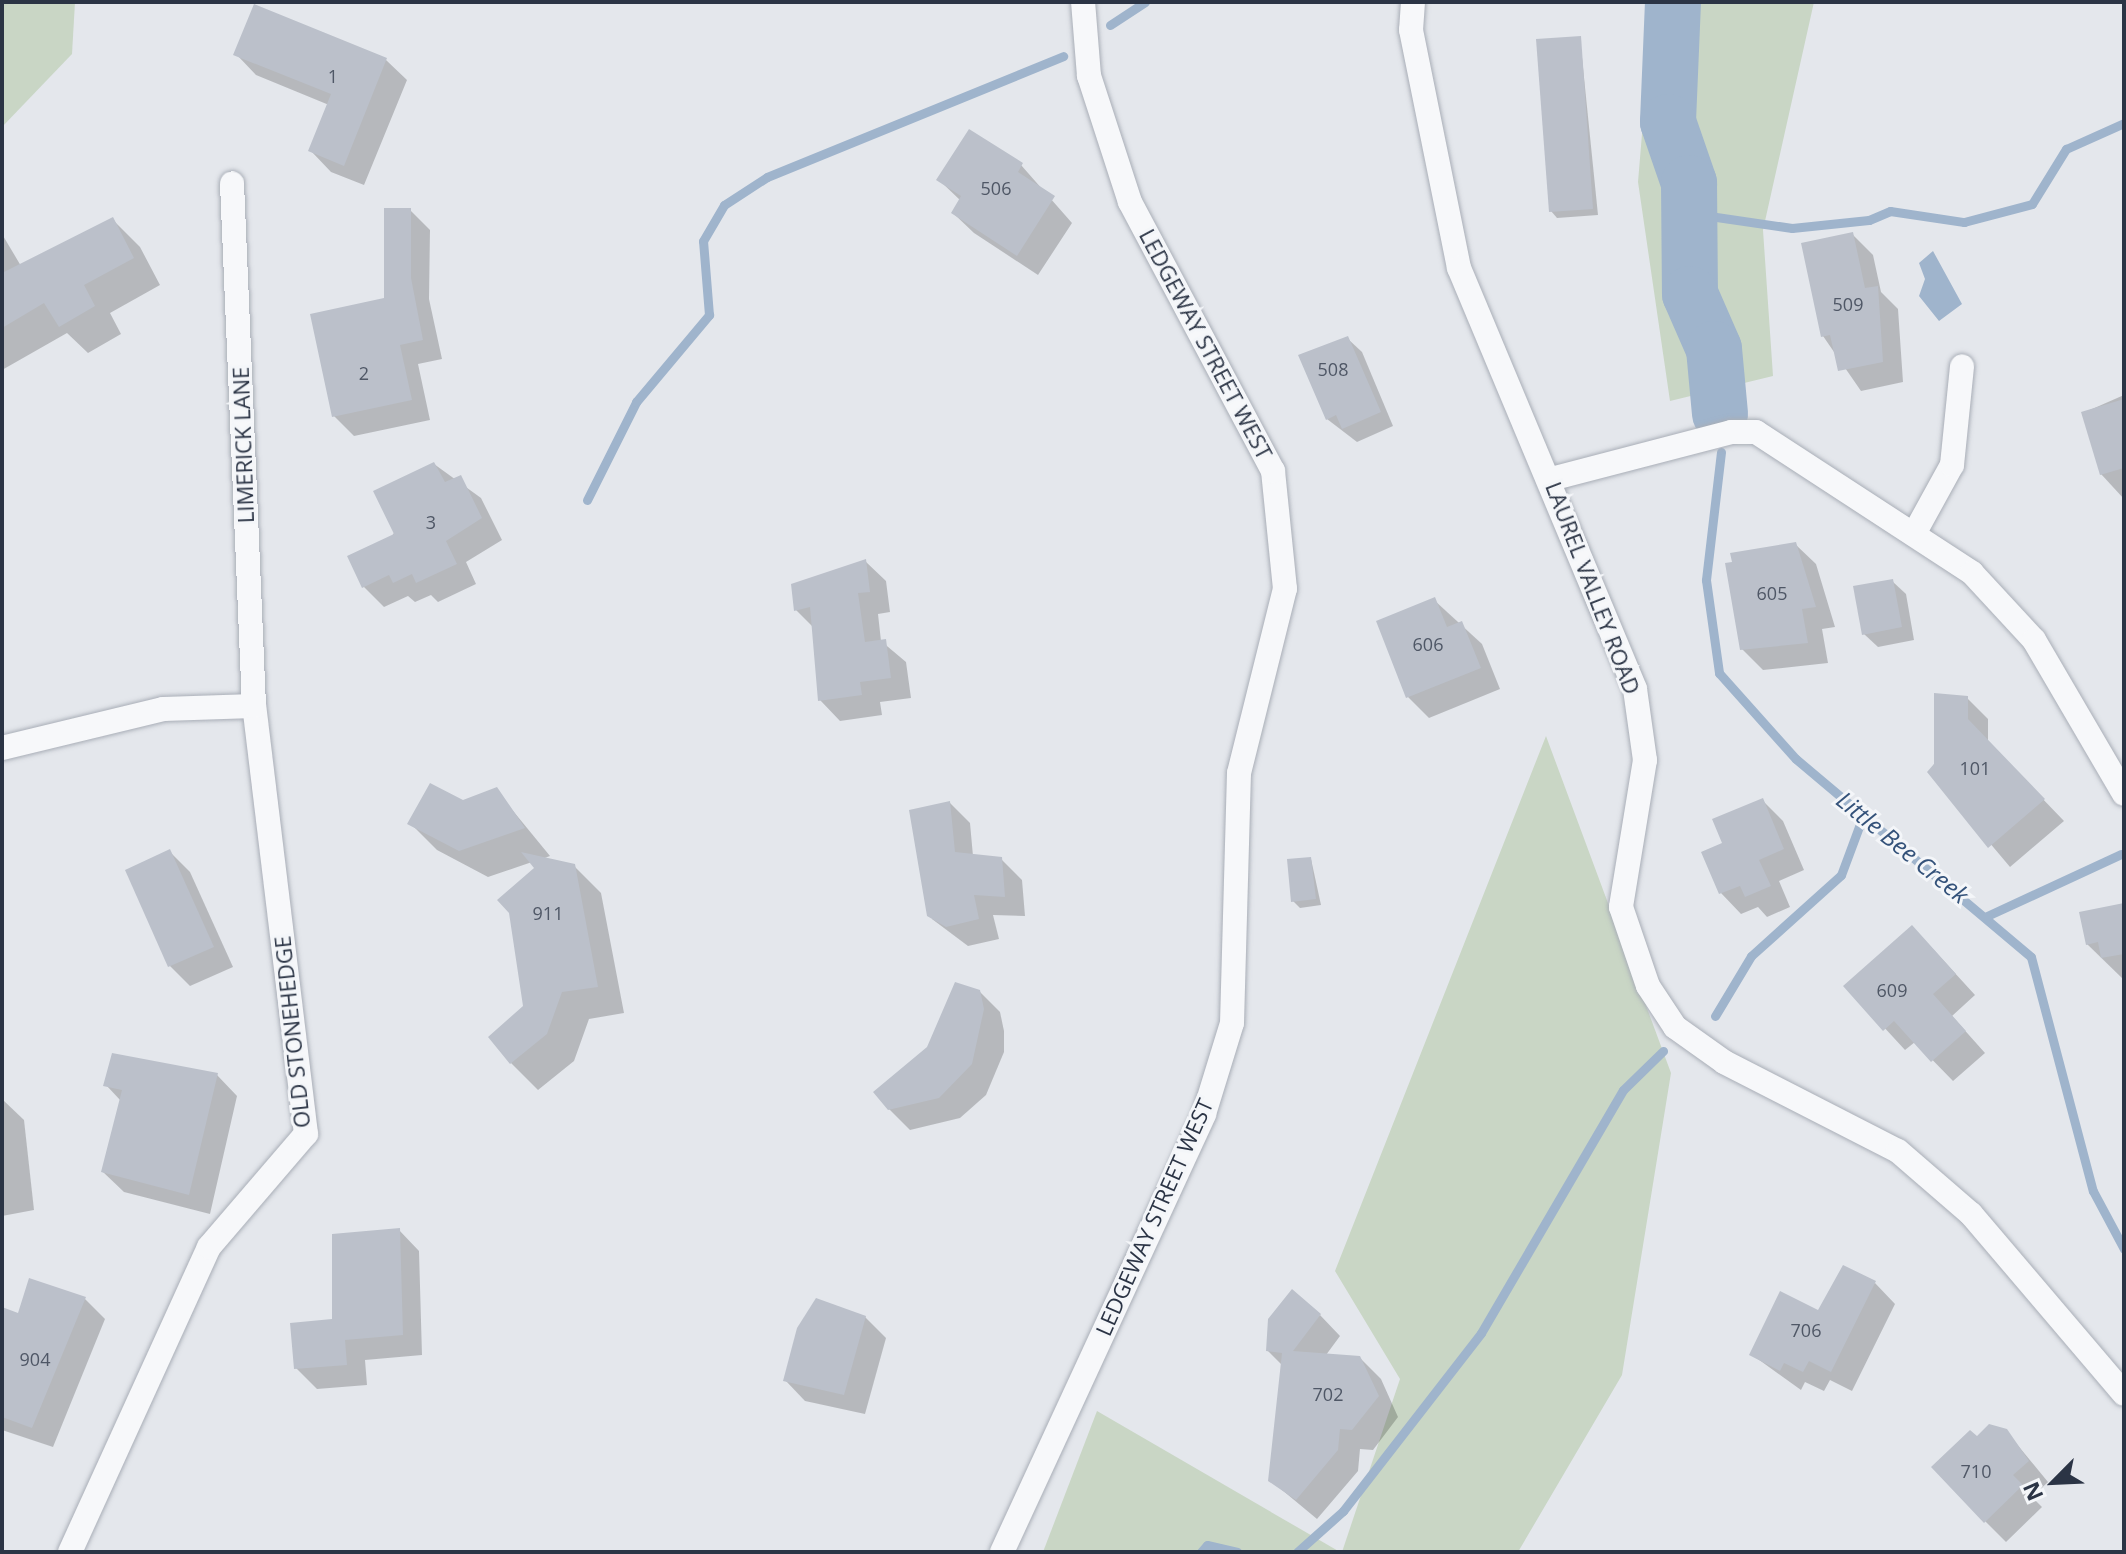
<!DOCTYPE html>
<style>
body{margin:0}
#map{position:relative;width:2126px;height:1554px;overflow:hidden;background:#e4e7ec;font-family:"Open Sans",sans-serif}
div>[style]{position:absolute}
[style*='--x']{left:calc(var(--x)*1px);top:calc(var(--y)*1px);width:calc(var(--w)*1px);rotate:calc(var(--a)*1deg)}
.green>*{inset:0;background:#c9d6c5}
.water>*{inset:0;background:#9fb4cc}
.shadow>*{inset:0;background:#0003}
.stream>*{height:9px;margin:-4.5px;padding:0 4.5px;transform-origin:4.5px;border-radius:4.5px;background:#9fb4cc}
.river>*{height:56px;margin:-28px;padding:0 28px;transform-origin:28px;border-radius:28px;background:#9fb4cc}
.building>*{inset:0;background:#bbc0ca}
.roads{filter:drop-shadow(0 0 2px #a9aeb7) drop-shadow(0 0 2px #a9aeb7)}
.street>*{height:24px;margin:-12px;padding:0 12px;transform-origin:12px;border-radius:12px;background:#f7f8fa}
span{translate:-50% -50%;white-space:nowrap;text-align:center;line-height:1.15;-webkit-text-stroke:6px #f4f6f9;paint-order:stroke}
.number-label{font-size:18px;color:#4f5766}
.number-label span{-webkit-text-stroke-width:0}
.street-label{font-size:22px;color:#2b3445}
.water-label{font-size:24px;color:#34527a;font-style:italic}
.frame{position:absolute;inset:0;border:4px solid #2b3445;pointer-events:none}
.north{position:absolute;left:2014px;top:1442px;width:80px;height:80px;-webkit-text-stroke:6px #f4f6f9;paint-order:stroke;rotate:246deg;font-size:22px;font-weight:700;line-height:32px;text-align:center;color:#2b3445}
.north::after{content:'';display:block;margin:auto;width:28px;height:36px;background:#2b3445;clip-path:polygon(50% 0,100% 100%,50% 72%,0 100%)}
</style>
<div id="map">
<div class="green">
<div style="clip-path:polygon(2px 2px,75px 2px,72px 54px,2px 127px)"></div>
<div style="clip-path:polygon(1653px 2px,1814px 2px,1763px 230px,1773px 376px,1670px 401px,1638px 182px)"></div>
<div style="clip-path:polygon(1546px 736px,1671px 1073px,1622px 1375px,1518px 1552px,1342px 1552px,1400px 1379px,1335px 1271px)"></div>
<div style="clip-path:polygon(1097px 1411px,1340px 1552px,1043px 1552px)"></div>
</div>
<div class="water">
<div style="clip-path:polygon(1933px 251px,1962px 304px,1939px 321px,1919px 296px,1925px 279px,1919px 263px)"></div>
</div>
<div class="shadow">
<div style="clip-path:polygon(1580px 38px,1598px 215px,1557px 218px,1551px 211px)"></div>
<div style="clip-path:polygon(236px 54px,386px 60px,407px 80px,364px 185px,331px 172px,311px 151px,329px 105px,256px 75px)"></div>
<div style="clip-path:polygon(1021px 165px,1072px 223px,1038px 275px,974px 233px,953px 213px,961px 201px,939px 180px)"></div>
<div style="clip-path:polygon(410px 210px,430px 230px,429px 299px,442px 359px,418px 364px,430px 420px,354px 436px,334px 416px,386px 300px)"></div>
<div style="clip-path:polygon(113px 220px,140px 247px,160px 285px,110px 313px,121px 334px,88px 353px,67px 333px,2px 370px,2px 234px,21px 266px)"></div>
<div style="clip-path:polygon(1852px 234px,1873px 255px,1881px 292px,1898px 309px,1903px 382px,1861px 391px,1823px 336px)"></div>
<div style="clip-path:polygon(1348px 339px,1362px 352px,1393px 426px,1357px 442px,1327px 419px)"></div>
<div style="clip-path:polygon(2124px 395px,2124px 499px,2101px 474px,2083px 413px)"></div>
<div style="clip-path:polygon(434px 464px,481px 498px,502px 540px,466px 562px,476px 584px,438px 602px,431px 595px,415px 602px,408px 596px,384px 607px,363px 586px)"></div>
<div style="clip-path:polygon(1795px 544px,1816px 564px,1835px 627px,1822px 629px,1828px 663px,1763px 670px,1742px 649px)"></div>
<div style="clip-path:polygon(865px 561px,886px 581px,890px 612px,878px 614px,881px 641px,906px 662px,911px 698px,880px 702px,882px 715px,840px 721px,820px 700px,813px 627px,796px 610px)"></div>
<div style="clip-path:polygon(1892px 581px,1906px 594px,1914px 640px,1878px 647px,1864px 634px)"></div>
<div style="clip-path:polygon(1434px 600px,1482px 644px,1500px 689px,1429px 718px,1408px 697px)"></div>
<div style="clip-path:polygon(1967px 698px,1988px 719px,1988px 742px,2064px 821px,2010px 867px,1930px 772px)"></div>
<div style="clip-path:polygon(496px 790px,550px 856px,542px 859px,574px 866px,601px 893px,624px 1013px,589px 1019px,574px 1061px,538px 1090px,511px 1063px,525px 1007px,537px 868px,532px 862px,488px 877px,437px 850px,410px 823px)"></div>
<div style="clip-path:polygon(1762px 800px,1783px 821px,1804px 870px,1779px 881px,1790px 907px,1767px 917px,1758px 907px,1741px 914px,1721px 893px,1725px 844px)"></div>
<div style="clip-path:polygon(950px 803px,970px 823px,973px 856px,1001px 859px,1022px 880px,1025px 916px,993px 915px,999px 939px,968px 946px,932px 919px)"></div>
<div style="clip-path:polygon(170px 852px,190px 872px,233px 967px,190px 986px,170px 966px)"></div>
<div style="clip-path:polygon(1311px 859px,1321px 905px,1300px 908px,1293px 901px)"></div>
<div style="clip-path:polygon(2124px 905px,2124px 980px,2087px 944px)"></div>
<div style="clip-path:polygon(1932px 948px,1975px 995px,1952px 1016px,1985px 1053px,1953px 1081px,1915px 1042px,1905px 1050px,1846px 986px)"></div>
<div style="clip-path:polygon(979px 991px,1000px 1012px,1004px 1031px,1004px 1052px,986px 1095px,960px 1118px,910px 1130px,889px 1109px)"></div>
<div style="clip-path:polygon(217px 1075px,237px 1096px,210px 1214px,124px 1192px,103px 1172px,121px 1101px,106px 1085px)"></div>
<div style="clip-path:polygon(2px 1099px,24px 1120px,34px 1210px,2px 1216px)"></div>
<div style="clip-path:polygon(399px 1230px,419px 1251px,422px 1355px,365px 1360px,367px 1385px,317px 1389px,296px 1368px)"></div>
<div style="clip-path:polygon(1875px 1283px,1895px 1304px,1852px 1391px,1830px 1380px,1824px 1391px,1805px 1382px,1801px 1390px,1751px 1354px)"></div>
<div style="clip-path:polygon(84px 1298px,105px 1319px,53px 1447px,2px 1430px,2px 1309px,19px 1315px)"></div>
<div style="clip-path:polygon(1320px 1315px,1340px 1336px,1326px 1355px,1360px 1358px,1381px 1379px,1398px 1417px,1373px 1450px,1360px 1449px,1358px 1471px,1317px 1519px,1270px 1480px,1282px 1365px,1268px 1351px)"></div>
<div style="clip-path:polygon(865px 1317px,886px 1338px,865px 1414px,805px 1401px,785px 1380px)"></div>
<div style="clip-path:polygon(2006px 1431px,2048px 1482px,2032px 1497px,2042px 1507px,2006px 1542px,1985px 1521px,1977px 1439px)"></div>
</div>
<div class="stream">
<div style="--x:1110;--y:25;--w:42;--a:-33.3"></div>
<div style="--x:1689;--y:213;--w:104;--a:8.3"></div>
<div style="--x:1792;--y:228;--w:77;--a:-5.9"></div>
<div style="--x:1869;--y:220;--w:23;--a:-23"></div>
<div style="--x:1890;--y:211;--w:75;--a:8.5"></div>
<div style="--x:1964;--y:222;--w:70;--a:-14.8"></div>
<div style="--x:2032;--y:204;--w:65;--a:-58.3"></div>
<div style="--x:2066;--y:149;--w:64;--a:-24.1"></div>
<div style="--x:1721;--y:452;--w:129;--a:96.7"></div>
<div style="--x:1706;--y:580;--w:94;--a:82"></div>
<div style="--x:1719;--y:673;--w:115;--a:48.2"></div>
<div style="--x:1796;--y:759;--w:307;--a:40.1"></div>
<div style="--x:2031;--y:957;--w:242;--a:75.2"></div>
<div style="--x:2093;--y:1191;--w:66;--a:61.9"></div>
<div style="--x:587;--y:500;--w:110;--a:-63.4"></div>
<div style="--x:636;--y:402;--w:114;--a:-50"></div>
<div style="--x:709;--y:315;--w:74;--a:-94.6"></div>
<div style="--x:703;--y:241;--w:42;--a:-59.7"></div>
<div style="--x:724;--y:205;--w:51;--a:-33.1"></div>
<div style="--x:767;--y:177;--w:320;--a:-22.2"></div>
<div style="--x:1987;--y:916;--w:148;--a:-24.8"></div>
<div style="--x:1715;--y:1016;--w:70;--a:-59"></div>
<div style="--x:1751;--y:956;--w:121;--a:-42"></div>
<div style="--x:1841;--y:875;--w:66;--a:-69.6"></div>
<div style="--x:1201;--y:1552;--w:9;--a:-49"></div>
<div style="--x:1207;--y:1545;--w:31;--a:13"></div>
<div style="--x:1297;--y:1552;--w:62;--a:-41.7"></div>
<div style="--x:1343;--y:1511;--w:225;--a:-52.2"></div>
<div style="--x:1481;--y:1333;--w:281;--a:-59.7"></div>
<div style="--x:1623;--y:1090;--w:56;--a:-44.3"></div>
</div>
<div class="river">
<div style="--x:1673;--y:2;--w:120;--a:92.4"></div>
<div style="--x:1668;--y:122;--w:65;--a:71"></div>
<div style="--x:1689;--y:183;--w:111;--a:89.5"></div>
<div style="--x:1690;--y:294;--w:60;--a:66.4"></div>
<div style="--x:1714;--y:349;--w:65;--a:84.7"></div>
</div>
<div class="building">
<div style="clip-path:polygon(254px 4px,387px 58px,344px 166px,308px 151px,331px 94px,233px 55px)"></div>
<div style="clip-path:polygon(1581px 36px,1593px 209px,1549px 212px,1536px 39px)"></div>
<div style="clip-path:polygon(969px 129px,1023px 163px,1018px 172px,1055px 196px,1017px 256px,951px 213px,961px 196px,936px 180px)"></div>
<div style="clip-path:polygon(384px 208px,411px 208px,411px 278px,423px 340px,400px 345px,412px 400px,332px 417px,310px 314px,384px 298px)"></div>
<div style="clip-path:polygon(113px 217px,134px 258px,84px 285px,95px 306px,59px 327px,44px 303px,2px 328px,2px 273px)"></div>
<div style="clip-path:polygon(1853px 232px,1865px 288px,1878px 286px,1883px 362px,1838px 371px,1830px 335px,1821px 337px,1801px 243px)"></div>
<div style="clip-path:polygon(1348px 336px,1381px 412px,1342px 429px,1336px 415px,1326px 420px,1298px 355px)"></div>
<div style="clip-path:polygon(2124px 399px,2124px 468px,2100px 475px,2081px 412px)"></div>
<div style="clip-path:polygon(434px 462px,445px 482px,461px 475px,482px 518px,446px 541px,457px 564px,416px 583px,412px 574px,393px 583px,389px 575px,362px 588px,347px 556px,394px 534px,373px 491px)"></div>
<div style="clip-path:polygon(1796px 542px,1816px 607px,1802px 609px,1808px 643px,1740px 650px,1725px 563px,1732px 562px,1730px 553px)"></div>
<div style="clip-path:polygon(866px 559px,870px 592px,858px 593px,865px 642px,886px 639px,891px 678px,860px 682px,862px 695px,818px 701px,810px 607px,794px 611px,791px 584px)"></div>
<div style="clip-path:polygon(1893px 579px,1902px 627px,1862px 635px,1853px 586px)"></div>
<div style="clip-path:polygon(1435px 597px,1447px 627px,1462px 621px,1481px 668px,1406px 698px,1376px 621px)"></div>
<div style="clip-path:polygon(1934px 693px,1968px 696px,1968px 719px,2045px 799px,1988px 848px,1927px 772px,1934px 764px)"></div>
<div style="clip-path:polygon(430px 783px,463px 800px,497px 787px,525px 828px,459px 851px,407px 824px)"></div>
<div style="clip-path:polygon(1763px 798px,1784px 849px,1759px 860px,1771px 886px,1745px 897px,1740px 886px,1719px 894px,1701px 852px,1722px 843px,1712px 819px)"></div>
<div style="clip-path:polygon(950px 801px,955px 852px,1002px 857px,1005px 897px,974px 895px,979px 919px,946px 927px,927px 916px,909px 810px)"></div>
<div style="clip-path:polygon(170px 849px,214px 947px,168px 967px,125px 870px)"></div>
<div style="clip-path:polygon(521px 852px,575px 864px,598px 987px,562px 992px,547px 1034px,510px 1064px,488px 1037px,523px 1006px,509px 913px,497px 900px,534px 868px)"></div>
<div style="clip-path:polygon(1311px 857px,1316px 899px,1291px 902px,1287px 859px)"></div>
<div style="clip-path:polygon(2124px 903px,2124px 954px,2101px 958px,2098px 942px,2086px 945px,2079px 912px)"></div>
<div style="clip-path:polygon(1912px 925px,1956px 974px,1933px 994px,1966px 1031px,1931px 1062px,1894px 1021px,1883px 1031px,1843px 986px)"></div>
<div style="clip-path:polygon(955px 982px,980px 990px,984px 1009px,972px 1064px,939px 1098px,888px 1110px,873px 1092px,927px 1047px)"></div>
<div style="clip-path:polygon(112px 1053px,218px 1073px,189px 1195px,101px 1172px,122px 1090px,103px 1086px)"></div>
<div style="clip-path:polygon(400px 1228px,403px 1335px,345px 1340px,347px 1365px,294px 1369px,290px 1323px,332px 1319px,332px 1234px)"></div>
<div style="clip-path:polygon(1843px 1265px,1876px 1281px,1831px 1372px,1809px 1361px,1803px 1372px,1784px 1363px,1780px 1371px,1749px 1355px,1780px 1291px,1818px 1310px)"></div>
<div style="clip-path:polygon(29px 1278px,86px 1297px,32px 1428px,2px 1417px,2px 1307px,18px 1313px)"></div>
<div style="clip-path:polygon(1292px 1289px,1321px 1314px,1293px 1351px,1360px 1356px,1379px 1396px,1352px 1430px,1340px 1429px,1338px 1450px,1296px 1500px,1268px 1481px,1282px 1353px,1266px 1351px,1268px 1319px)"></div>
<div style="clip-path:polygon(816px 1298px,866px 1316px,844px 1395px,783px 1381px,797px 1328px)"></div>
<div style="clip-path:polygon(1989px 1424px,2007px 1429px,2029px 1461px,2013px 1475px,2023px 1485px,1984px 1523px,1931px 1467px,1970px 1430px,1977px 1436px)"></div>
</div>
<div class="roads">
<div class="street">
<div style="--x:1413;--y:2;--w:28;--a:94"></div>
<div style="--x:1411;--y:30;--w:243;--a:78.6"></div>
<div style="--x:1459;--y:268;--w:456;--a:67.3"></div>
<div style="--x:1635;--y:689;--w:72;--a:82"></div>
<div style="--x:1645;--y:760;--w:149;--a:99.3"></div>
<div style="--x:1621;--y:907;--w:83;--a:71.1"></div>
<div style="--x:1648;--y:986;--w:49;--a:56.6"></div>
<div style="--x:1675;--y:1027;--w:60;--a:35.5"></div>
<div style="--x:1724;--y:1062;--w:195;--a:27.1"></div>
<div style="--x:1898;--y:1151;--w:96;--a:40.8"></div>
<div style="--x:1971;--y:1214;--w:236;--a:49.6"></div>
<div style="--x:1551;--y:479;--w:186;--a:-14.6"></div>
<div style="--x:1731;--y:432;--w:25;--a:0"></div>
<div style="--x:1756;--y:432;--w:258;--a:33.1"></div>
<div style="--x:1972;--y:573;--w:91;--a:47.2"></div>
<div style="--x:2034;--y:640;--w:178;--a:59.7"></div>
<div style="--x:1914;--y:534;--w:79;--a:-61.2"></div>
<div style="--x:1952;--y:465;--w:99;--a:-84.2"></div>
<div style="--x:2;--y:748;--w:166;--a:-13.6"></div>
<div style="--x:163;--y:709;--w:91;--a:-1.9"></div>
<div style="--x:70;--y:1552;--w:335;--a:-65.5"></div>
<div style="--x:209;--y:1247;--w:149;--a:-49.4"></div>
<div style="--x:306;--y:1134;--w:431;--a:-96.9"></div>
<div style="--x:254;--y:706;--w:523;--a:-92.41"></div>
<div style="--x:1002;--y:1552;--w:482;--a:-65.2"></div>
<div style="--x:1204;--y:1114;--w:95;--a:-72.9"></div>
<div style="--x:1232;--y:1023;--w:250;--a:-88.4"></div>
<div style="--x:1239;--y:773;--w:190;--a:-76"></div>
<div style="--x:1285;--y:589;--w:119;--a:-95.8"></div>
<div style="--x:1273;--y:471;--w:305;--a:-118"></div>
<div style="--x:1130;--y:202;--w:133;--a:-108"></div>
<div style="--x:1089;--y:76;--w:74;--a:-94.6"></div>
</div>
</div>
<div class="number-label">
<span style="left:333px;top:76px">1</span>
<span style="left:996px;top:188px">506</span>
<span style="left:1848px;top:304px">509</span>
<span style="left:1333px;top:369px">508</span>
<span style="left:364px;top:373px">2</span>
<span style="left:431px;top:522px">3</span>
<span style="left:1772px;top:593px">605</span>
<span style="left:1428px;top:644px">606</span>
<span style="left:1975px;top:768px">101</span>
<span style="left:548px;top:913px">911</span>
<span style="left:1892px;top:990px">609</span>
<span style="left:1806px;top:1330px">706</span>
<span style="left:35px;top:1359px">904</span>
<span style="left:1328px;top:1394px">702</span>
<span style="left:1976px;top:1471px">710</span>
</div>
<div class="street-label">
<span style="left:1206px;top:344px;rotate:62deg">LEDGEWAY STREET WEST</span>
<span style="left:243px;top:445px;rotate:-92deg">LIMERICK LANE</span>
<span style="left:1593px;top:588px;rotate:69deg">LAUREL VALLEY ROAD</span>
<span style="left:292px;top:1032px;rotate:-96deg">OLD STONEHEDGE</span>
<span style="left:1154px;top:1217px;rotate:-66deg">LEDGEWAY STREET WEST</span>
</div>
<div class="water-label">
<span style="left:1903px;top:847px;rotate:39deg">Little Bee Creek</span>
</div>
<div class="frame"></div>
<div class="north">N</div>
</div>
